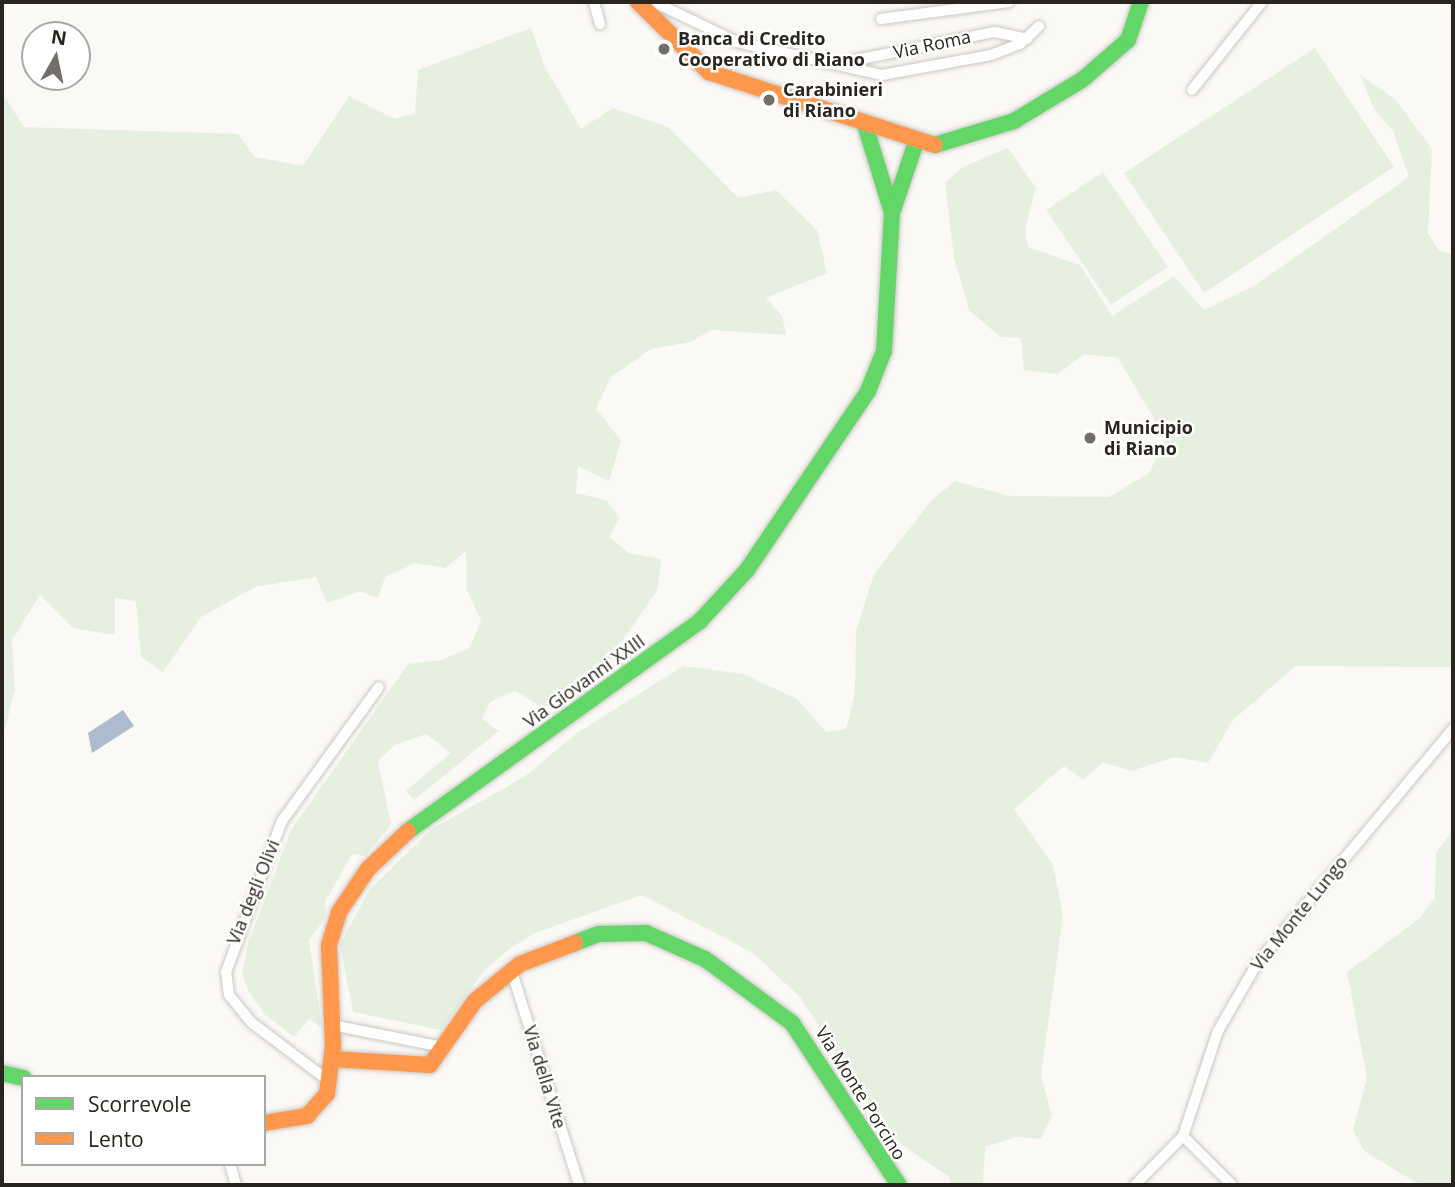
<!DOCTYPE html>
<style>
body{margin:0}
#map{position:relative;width:1455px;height:1187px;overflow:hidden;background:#fbf9f6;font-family:"Open Sans",sans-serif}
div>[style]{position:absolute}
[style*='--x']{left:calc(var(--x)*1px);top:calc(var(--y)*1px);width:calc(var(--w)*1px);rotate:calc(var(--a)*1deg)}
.green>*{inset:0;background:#e7efe1}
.water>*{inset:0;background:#adbbcf}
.roads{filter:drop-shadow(0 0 2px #cbc8c3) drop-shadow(0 0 2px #cbc8c3)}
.street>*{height:10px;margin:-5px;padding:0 5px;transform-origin:5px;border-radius:5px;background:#fefefe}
.fast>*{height:16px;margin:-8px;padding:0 8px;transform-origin:8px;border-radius:8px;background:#63d668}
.slow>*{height:16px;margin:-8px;padding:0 8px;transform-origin:8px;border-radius:8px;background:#ff974d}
.dots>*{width:19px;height:19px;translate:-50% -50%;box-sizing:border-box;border:4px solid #fff;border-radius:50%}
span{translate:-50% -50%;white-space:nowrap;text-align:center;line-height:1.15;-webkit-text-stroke:5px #fff;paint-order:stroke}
.poi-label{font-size:18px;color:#29251e;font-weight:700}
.left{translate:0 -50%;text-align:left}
.street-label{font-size:18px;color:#29251e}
.frame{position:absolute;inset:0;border:4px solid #29251e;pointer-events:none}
.legend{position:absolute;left:21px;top:1075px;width:245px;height:91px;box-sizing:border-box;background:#fff;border:2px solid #a9a8a5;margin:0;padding:9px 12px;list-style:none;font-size:21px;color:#29251e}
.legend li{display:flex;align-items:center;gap:14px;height:35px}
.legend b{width:35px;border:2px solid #a9a8a5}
.north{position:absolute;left:21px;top:21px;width:70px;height:70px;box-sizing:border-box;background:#fff;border:2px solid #a9a8a5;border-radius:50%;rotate:9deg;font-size:19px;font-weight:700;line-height:28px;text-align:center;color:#29251e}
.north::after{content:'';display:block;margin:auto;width:24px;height:32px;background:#726f6a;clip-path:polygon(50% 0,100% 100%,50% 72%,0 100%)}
</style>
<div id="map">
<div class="green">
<div style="clip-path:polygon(531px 28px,545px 67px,581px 129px,613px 108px,668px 127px,738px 198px,776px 190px,817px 230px,827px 273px,766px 298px,782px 316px,786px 335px,712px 330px,690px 342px,651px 349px,611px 377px,596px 408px,621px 441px,609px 481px,578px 466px,576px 493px,606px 500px,620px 518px,609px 537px,629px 553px,661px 559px,658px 589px,606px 665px,544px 708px,515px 691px,490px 702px,482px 719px,499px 731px,414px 800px,406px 791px,451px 753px,426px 734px,395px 745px,378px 761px,391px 825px,365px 856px,352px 854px,325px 902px,326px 917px,309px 940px,322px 1028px,309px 1019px,294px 1037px,264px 1014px,248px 990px,242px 973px,248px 943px,291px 830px,408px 664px,442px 660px,470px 647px,481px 621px,467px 590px,466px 551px,445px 568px,415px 563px,385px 577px,378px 598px,360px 591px,327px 603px,316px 577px,255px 587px,201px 617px,163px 672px,141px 657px,136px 601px,115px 598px,115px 635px,73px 628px,40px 595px,12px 640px,15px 688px,2px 741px,2px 93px,24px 127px,238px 134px,255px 157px,303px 166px,349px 96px,395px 119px,415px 113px,418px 70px)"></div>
<div style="clip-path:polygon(1315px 48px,1394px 167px,1204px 293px,1124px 173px)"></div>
<div style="clip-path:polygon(1360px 75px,1395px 99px,1432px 149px,1428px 233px,1439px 251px,1453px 254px,1453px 667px,1296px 666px,1233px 720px,1208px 763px,1175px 757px,1131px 771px,1103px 762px,1083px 780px,1064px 766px,1014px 809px,1053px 865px,1063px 915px,1041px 1076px,1052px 1115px,1041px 1139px,1016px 1137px,985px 1147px,983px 1185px,952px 1185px,948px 1176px,889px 1136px,800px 997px,753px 953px,642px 895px,535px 933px,509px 949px,483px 972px,441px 1030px,353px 1012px,340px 944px,370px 889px,432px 829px,524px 777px,577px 733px,683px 666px,743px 674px,797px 699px,826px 732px,846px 729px,855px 692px,856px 631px,874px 574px,931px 501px,955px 481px,1009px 496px,1109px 497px,1149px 473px,1166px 439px,1118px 358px,1085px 354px,1057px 374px,1024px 370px,1021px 338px,1000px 337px,969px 310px,954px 258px,945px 183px,963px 167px,1008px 148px,1036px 188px,1025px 229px,1028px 247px,1080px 265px,1112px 316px,1174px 276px,1204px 310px,1257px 284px,1409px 177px,1393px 131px,1374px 109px)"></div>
<div style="clip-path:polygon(1103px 172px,1168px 267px,1111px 305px,1046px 210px)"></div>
<div style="clip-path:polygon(1453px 830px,1453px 1185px,1420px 1185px,1364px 1151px,1353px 1130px,1367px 1078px,1347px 972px,1420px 918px,1435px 897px,1436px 853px)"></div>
</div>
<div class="water">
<div style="clip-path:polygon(123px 710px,134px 726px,92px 753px,88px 733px)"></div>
</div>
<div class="roads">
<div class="street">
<div style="--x:594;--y:2;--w:23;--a:75"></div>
<div style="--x:654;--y:2;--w:92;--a:25.7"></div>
<div style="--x:737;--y:42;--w:149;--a:12.8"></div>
<div style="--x:882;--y:75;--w:111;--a:-10.4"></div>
<div style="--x:991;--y:55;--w:31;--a:-21"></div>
<div style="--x:1020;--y:44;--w:26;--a:-43"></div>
<div style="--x:881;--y:19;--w:129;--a:-7.6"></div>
<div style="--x:841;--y:63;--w:157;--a:-11.4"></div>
<div style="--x:995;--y:32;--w:33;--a:12"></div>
<div style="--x:1192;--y:90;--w:112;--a:-51.5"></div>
<div style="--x:511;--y:969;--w:226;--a:72.5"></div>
<div style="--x:332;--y:1025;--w:108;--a:11.2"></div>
<div style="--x:330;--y:1082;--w:99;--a:-142.8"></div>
<div style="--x:251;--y:1022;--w:35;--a:-129"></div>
<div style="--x:229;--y:995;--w:23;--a:-97"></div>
<div style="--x:226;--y:972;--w:161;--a:-69.7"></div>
<div style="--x:282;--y:821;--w:165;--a:-54.1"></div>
<div style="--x:1183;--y:1136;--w:69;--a:45"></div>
<div style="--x:230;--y:1164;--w:22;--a:74"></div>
<div style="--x:1135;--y:1185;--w:69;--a:-45.6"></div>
<div style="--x:1183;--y:1136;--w:111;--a:-71.6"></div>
<div style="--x:1218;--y:1031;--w:80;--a:-59.9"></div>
<div style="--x:1258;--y:962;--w:304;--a:-50.1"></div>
</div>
<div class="fast">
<div style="--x:865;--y:125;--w:92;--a:72.9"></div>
<div style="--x:935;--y:145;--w:83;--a:-16.9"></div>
<div style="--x:1014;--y:121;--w:79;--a:-31.1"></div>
<div style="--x:1082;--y:80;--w:61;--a:-41"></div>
<div style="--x:1128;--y:40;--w:40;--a:-71.1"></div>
<div style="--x:408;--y:831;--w:360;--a:-35.7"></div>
<div style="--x:700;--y:621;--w:69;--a:-47.3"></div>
<div style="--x:747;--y:570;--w:216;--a:-55.9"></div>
<div style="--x:868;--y:391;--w:43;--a:-68.2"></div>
<div style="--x:884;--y:351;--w:138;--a:-86.7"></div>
<div style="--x:892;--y:213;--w:75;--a:-71.3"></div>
<div style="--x:575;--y:943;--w:25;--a:-21"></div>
<div style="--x:598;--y:934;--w:48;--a:-1.2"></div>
<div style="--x:646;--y:933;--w:64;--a:23.8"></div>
<div style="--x:705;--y:959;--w:108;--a:36.3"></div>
<div style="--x:792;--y:1023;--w:194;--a:56.6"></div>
<div style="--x:2;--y:1073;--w:22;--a:13"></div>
</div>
<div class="slow">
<div style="--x:638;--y:2;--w:100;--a:44.6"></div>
<div style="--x:709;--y:72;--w:237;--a:17.9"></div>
<div style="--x:333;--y:1059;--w:97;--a:3.5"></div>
<div style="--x:430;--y:1065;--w:78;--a:-54.9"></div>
<div style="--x:475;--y:1001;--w:58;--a:-39.4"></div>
<div style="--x:520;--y:964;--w:59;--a:-20.9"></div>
<div style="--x:264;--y:1123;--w:44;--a:-9.2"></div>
<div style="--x:307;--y:1116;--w:30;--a:-48"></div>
<div style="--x:327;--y:1094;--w:48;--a:-82.9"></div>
<div style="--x:333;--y:1046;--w:101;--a:-92.3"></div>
<div style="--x:329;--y:945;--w:34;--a:-73"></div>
<div style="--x:339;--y:912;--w:52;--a:-56"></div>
<div style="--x:368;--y:869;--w:55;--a:-43.5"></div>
</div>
</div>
<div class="dots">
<div style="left:664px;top:49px;background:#726f6a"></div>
<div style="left:769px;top:100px;background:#726f6a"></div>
<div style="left:1090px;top:438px;background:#726f6a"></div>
</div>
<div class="poi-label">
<span class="left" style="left:678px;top:49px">Banca di Credito<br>Cooperativo di Riano</span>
<span class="left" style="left:783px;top:100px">Carabinieri<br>di Riano</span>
<span class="left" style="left:1104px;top:438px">Municipio<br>di Riano</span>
</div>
<div class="street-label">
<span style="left:932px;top:44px;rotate:-12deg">Via Roma</span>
<span style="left:584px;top:681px;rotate:-36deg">Via Giovanni XXIII</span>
<span style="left:253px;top:892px;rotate:-68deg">Via degli Olivi</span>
<span style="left:1299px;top:913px;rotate:-51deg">Via Monte Lungo</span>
<span style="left:545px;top:1077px;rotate:73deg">Via della Vite</span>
<span style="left:861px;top:1093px;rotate:58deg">Via Monte Porcino</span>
</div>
<div class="frame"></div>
<ul class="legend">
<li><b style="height:9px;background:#63d668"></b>Scorrevole</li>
<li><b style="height:9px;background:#ff974d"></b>Lento</li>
</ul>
<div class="north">N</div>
</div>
